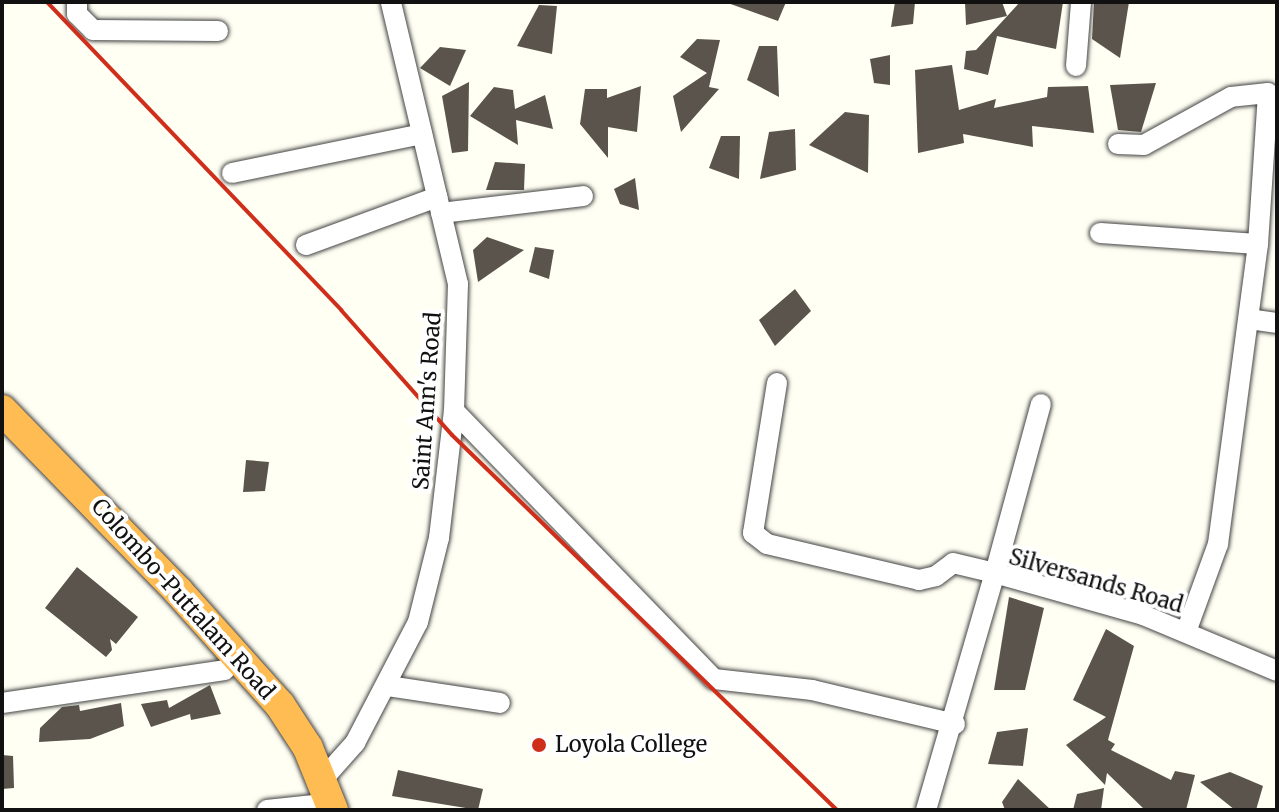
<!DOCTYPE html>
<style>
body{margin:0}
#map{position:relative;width:1279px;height:812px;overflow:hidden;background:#fffff4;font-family:Merriweather,serif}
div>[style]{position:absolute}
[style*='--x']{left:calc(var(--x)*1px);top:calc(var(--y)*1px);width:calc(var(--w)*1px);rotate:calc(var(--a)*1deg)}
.building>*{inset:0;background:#5b544c}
.roads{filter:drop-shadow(0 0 2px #444) drop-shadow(0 0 2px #444)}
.minor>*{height:20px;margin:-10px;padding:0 10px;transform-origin:10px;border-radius:10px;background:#fff}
.highway>*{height:30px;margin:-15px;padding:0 15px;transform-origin:15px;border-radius:15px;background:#ffbc52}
.rail>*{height:4px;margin:-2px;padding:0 2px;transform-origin:2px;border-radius:2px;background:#cf2e1b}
.dots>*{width:22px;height:22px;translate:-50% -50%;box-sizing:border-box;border:4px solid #fff;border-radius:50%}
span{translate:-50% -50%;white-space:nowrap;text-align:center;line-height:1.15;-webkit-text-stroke:8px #fff;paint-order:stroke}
.street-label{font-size:22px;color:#111}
.poi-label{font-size:22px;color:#111}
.left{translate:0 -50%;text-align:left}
.frame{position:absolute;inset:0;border:4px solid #111;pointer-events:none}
</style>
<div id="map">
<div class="building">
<div style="clip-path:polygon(725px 2px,786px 2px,778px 21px)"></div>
<div style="clip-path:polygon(895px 2px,915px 2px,913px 24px,891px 27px)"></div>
<div style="clip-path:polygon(965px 2px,1002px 2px,1007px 16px,966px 25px)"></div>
<div style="clip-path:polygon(1020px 2px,1063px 2px,1056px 49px,997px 36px,988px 75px,964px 69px,966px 51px,976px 50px)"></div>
<div style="clip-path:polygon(1094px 2px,1129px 2px,1120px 58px,1092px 39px)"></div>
<div style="clip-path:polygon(539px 5px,557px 6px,552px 54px,517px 46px)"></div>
<div style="clip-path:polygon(697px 39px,720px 40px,709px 87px,719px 89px,681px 132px,673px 96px,707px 73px,680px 57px)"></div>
<div style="clip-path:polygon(759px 46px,777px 46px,779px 97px,747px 80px)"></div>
<div style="clip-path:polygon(440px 47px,466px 50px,450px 86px,420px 68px)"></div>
<div style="clip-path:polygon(890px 55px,890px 85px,874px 83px,870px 59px)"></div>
<div style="clip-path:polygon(952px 65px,959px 110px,996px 99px,994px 108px,1047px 97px,1048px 87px,1088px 86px,1094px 133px,1032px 126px,1033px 147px,963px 134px,964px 143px,918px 153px,915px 70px)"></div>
<div style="clip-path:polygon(469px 82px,468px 151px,452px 153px,442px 96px)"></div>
<div style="clip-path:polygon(1156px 83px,1141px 132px,1118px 130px,1110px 85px)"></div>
<div style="clip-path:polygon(641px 86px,637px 132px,608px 127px,608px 158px,580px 124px,585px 89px,607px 89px,607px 98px)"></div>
<div style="clip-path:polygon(494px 87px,513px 90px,515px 109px,545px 95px,553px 129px,516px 120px,518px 145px,470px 116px)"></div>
<div style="clip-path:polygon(845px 112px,869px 115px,868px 173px,809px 145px)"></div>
<div style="clip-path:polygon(795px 129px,796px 170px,760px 179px,769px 132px)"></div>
<div style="clip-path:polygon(721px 136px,740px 136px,739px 179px,709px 168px)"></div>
<div style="clip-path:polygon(495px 162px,525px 164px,524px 190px,486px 190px)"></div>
<div style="clip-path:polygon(635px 178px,639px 210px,620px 204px,614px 189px)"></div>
<div style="clip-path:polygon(487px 237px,524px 250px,478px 282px,473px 250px)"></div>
<div style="clip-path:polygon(535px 247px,554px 250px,549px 279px,529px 272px)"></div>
<div style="clip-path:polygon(795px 289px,811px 311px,775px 346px,759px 320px)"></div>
<div style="clip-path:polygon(246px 460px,269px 462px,265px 491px,243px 492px)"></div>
<div style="clip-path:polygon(77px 567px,138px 617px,116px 644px,110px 639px,112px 650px,106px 657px,45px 608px)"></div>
<div style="clip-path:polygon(1009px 597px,1044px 608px,1025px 690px,994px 690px)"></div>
<div style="clip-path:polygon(1106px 629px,1134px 646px,1108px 740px,1115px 744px,1111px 750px,1171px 780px,1175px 771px,1195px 775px,1186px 810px,1145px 810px,1107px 773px,1105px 785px,1066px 745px,1106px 717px,1073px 700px)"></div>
<div style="clip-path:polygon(210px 685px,221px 714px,191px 720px,190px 714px,151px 727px,141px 704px,167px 700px,169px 708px)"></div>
<div style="clip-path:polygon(121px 703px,124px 726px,90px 739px,39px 742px,40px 728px,62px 707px,79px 705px,80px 711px)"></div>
<div style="clip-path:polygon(1028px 728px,1023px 766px,988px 764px,997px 732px)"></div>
<div style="clip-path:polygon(2px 755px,13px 756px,14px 788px,2px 789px)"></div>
<div style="clip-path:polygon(398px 770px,483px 789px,478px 810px,392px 796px)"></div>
<div style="clip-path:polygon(1230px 772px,1263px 786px,1256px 810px,1235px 810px,1200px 782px)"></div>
<div style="clip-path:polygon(1018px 779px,1051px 810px,1005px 810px,1002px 802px)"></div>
<div style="clip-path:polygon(1104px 788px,1101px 810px,1073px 810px,1077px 794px)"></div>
</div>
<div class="roads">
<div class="minor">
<div style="--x:77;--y:2;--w:12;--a:90"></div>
<div style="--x:77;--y:14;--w:23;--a:45"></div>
<div style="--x:93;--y:30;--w:125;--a:0.5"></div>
<div style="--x:1076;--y:66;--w:64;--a:-85.5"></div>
<div style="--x:232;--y:173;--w:194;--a:-11.6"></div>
<div style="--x:441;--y:213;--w:143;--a:-6.8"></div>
<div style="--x:1100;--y:233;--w:158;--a:4"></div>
<div style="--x:1258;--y:244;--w:151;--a:-86.2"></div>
<div style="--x:1268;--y:93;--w:37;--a:174"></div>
<div style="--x:1231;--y:97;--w:99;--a:151.1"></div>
<div style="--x:1144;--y:145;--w:26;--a:-178"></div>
<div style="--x:306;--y:245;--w:140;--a:-20.1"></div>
<div style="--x:1249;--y:319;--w:28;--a:8"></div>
<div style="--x:777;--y:383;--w:152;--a:99.1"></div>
<div style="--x:753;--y:533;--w:18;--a:38"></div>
<div style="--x:767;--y:544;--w:156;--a:13.3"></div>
<div style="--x:919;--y:580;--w:17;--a:-13"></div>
<div style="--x:936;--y:576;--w:21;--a:-37"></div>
<div style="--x:953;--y:563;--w:43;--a:13.4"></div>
<div style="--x:995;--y:573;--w:175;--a:-74.8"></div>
<div style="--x:454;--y:411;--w:373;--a:45.9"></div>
<div style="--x:714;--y:679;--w:99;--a:6.4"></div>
<div style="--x:812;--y:690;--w:147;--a:13.4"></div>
<div style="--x:1186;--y:632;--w:94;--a:-70"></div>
<div style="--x:1218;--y:544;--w:303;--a:-82.4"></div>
<div style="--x:388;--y:686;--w:113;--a:8.6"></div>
<div style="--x:2;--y:703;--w:225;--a:-8.4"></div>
<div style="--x:322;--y:780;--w:50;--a:-48.3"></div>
<div style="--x:355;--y:743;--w:136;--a:-62.5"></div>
<div style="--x:418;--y:622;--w:87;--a:-76"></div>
<div style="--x:439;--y:538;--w:128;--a:-83.3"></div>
<div style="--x:454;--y:411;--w:127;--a:-88.2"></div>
<div style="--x:458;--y:284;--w:290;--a:-103.4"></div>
<div style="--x:267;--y:810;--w:47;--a:-6.1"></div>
<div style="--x:926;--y:810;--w:247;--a:-73.8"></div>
<div style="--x:995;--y:573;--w:154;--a:15.8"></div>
<div style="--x:1143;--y:615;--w:145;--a:22.7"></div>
</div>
<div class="highway">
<div style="--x:2;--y:410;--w:252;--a:45.8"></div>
<div style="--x:178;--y:591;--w:153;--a:48.2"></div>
<div style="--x:280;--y:705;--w:51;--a:56.9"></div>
<div style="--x:308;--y:748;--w:67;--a:68"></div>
</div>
</div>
<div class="rail">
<div style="--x:47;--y:2;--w:426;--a:46.3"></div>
<div style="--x:341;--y:310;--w:167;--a:48.4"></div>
<div style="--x:452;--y:435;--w:537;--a:44.25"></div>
</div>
<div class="dots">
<div style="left:539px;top:745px;background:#cf2e1b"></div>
</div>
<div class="street-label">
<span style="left:427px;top:401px;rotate:-86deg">Saint Ann's Road</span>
<span style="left:1096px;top:581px;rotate:16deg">Silversands Road</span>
<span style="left:183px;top:599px;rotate:48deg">Colombo-Puttalam Road</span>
</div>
<div class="poi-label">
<span class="left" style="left:555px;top:745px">Loyola College</span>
</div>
<div class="frame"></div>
</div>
